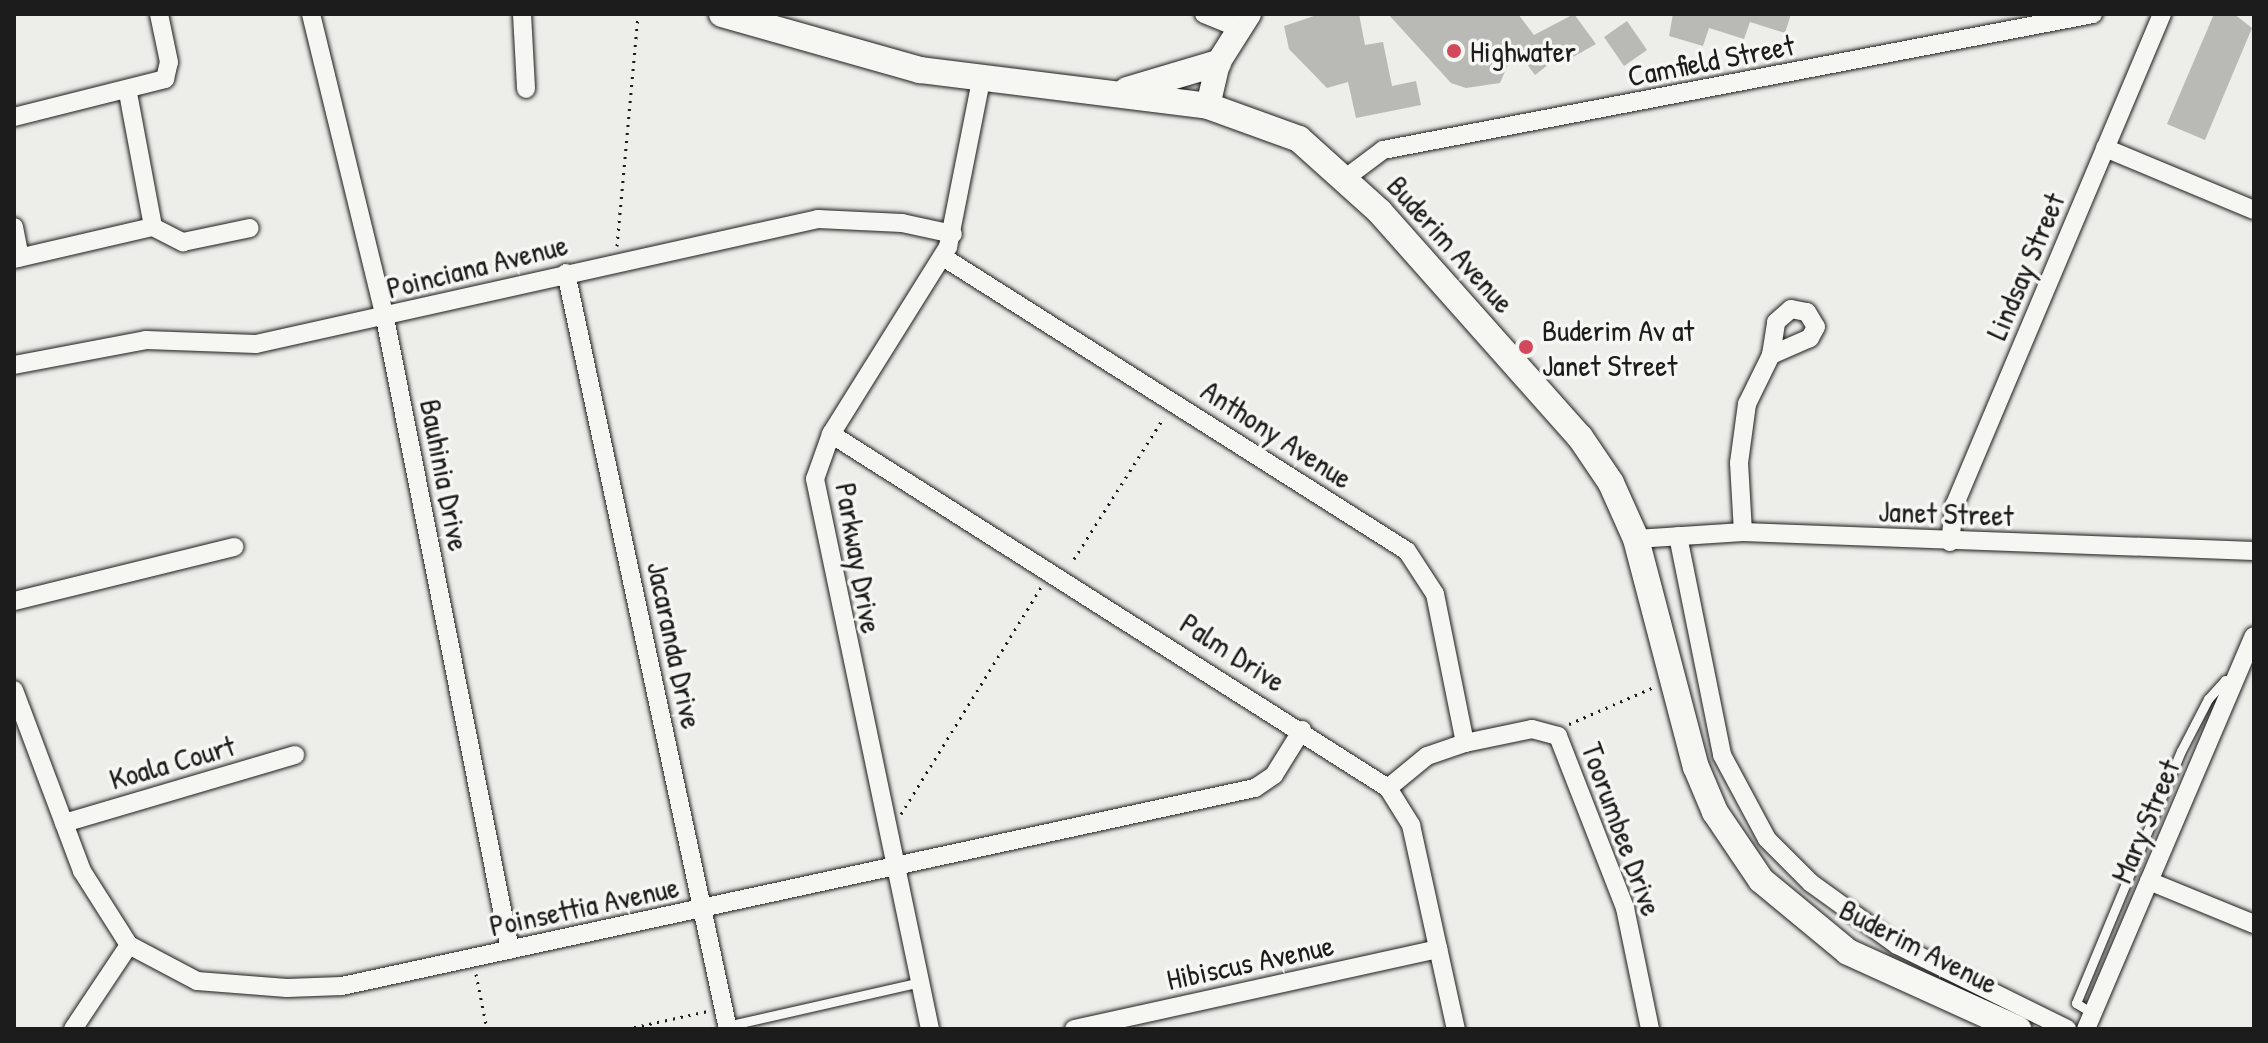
<!DOCTYPE html>
<style>
body{margin:0}
#map{position:relative;width:2268px;height:1043px;overflow:hidden;background:#edede9;font-family:"Patrick Hand",sans-serif}
div>[style]{position:absolute}
[style*='--x']{left:calc(var(--x)*1px);top:calc(var(--y)*1px);width:calc(var(--w)*1px);rotate:calc(var(--a)*1deg)}
.building>*{inset:0;background:#b9b9b6}
.path>*{height:3px;margin-top:-1.5px;transform-origin:0;background:repeating-linear-gradient(90deg,#1c1c1c 0 2px,transparent 0 8px)}
.roads{filter:drop-shadow(0 0 2px #1c1c1c) drop-shadow(0 0 2px #1c1c1c)}
.service>*{height:9px;margin:-4.5px;padding:0 4.5px;transform-origin:4.5px;border-radius:4.5px;background:#f6f6f2}
.minor>*{height:18px;margin:-9px;padding:0 9px;transform-origin:9px;border-radius:9px;background:#f6f6f2}
.tertiary>*{height:24px;margin:-12px;padding:0 12px;transform-origin:12px;border-radius:12px;background:#f6f6f2}
.secondary>*{height:26px;margin:-13px;padding:0 13px;transform-origin:13px;border-radius:13px;background:#f6f6f2}
.dots>*{width:22px;height:22px;translate:-50% -50%;box-sizing:border-box;border:4px solid #f6f6f2;border-radius:50%}
span{translate:-50% -50%;white-space:nowrap;text-align:center;line-height:1.15;-webkit-text-stroke:7px #f6f6f2;paint-order:stroke}
.poi-label{font-size:30px;color:#1c1c1c}
.left{translate:0 -50%;text-align:left}
.street-label{font-size:30px;color:#1c1c1c}
.frame{position:absolute;inset:0;border:16px solid #1c1c1c;pointer-events:none}
</style>
<div id="map">
<div class="building">
<div style="clip-path:polygon(1320px 14px,1359px 14px,1365px 45px,1383px 42px,1392px 86px,1416px 81px,1421px 105px,1356px 118px,1348px 82px,1327px 88px,1289px 49px,1284px 26px)"></div>
<div style="clip-path:polygon(1388px 14px,1518px 14px,1534px 35px,1574px 14px,1596px 44px,1571px 58px,1566px 51px,1535px 75px,1515px 48px,1500px 83px,1466px 88px,1451px 83px)"></div>
<div style="clip-path:polygon(1673px 14px,1791px 14px,1785px 33px,1750px 22px,1744px 39px,1709px 28px,1703px 46px,1669px 36px)"></div>
<div style="clip-path:polygon(2214px 14px,2234px 14px,2252px 28px,2205px 140px,2167px 124px)"></div>
<div style="clip-path:polygon(1627px 21px,1647px 50px,1624px 66px,1604px 37px)"></div>
</div>
<div class="path">
<div style="--x:617;--y:246;--w:233;--a:-84.8"></div>
<div style="--x:1074;--y:559;--w:168;--a:-57.6"></div>
<div style="--x:1569;--y:724;--w:93;--a:-23.5"></div>
<div style="--x:901;--y:814;--w:267;--a:-58.3"></div>
<div style="--x:476;--y:974;--w:56;--a:78.7"></div>
<div style="--x:626;--y:1029;--w:84;--a:-12.4"></div>
</div>
<div class="roads">
<div class="service">
<div style="--x:2094;--y:1014;--w:21;--a:-149"></div>
<div style="--x:2076;--y:1003;--w:273;--a:-67.4"></div>
<div style="--x:2181;--y:751;--w:59;--a:-62.6"></div>
<div style="--x:2208;--y:699;--w:25;--a:-48"></div>
<div style="--x:2225;--y:680;--w:9;--a:18"></div>
<div style="--x:727;--y:1026;--w:198;--a:-12.8"></div>
</div>
<div class="minor">
<div style="--x:311;--y:14;--w:313;--a:76.3"></div>
<div style="--x:385;--y:318;--w:644;--a:78.81"></div>
<div style="--x:522;--y:14;--w:75;--a:86.9"></div>
<div style="--x:1204;--y:14;--w:35;--a:22"></div>
<div style="--x:128;--y:93;--w:136;--a:79.4"></div>
<div style="--x:14;--y:117;--w:156;--a:-14.1"></div>
<div style="--x:165;--y:79;--w:17;--a:-77"></div>
<div style="--x:169;--y:62;--w:49;--a:-101.8"></div>
<div style="--x:2105;--y:148;--w:161;--a:22.6"></div>
<div style="--x:1347;--y:177;--w:45;--a:-36.9"></div>
<div style="--x:1383;--y:150;--w:723;--a:-10.84"></div>
<div style="--x:14;--y:227;--w:31;--a:79"></div>
<div style="--x:943;--y:257;--w:549;--a:32.36"></div>
<div style="--x:1407;--y:551;--w:51;--a:56.9"></div>
<div style="--x:1435;--y:594;--w:152;--a:78.6"></div>
<div style="--x:14;--y:259;--w:143;--a:-13"></div>
<div style="--x:153;--y:227;--w:34;--a:27"></div>
<div style="--x:183;--y:242;--w:68;--a:-11.8"></div>
<div style="--x:566;--y:273;--w:773;--a:77.91"></div>
<div style="--x:14;--y:365;--w:134;--a:-10.7"></div>
<div style="--x:146;--y:340;--w:110;--a:2.1"></div>
<div style="--x:256;--y:344;--w:576;--a:-12.54"></div>
<div style="--x:818;--y:219;--w:84;--a:2.7"></div>
<div style="--x:902;--y:223;--w:52;--a:12.2"></div>
<div style="--x:831;--y:434;--w:660;--a:32.44"></div>
<div style="--x:1388;--y:788;--w:44;--a:58.1"></div>
<div style="--x:1411;--y:825;--w:209;--a:77.6"></div>
<div style="--x:1743;--y:532;--w:69;--a:-93.3"></div>
<div style="--x:1739;--y:463;--w:60;--a:-82.3"></div>
<div style="--x:1747;--y:404;--w:55;--a:-63.9"></div>
<div style="--x:1771;--y:355;--w:33;--a:-81"></div>
<div style="--x:1776;--y:322;--w:20;--a:-41"></div>
<div style="--x:1791;--y:309;--w:16;--a:11"></div>
<div style="--x:1807;--y:312;--w:17;--a:59"></div>
<div style="--x:1816;--y:327;--w:13;--a:119"></div>
<div style="--x:1810;--y:338;--w:43;--a:156.4"></div>
<div style="--x:1678;--y:536;--w:223;--a:78.6"></div>
<div style="--x:1722;--y:755;--w:95;--a:61.8"></div>
<div style="--x:1767;--y:839;--w:62;--a:45"></div>
<div style="--x:1811;--y:883;--w:106;--a:35.8"></div>
<div style="--x:1897;--y:945;--w:190;--a:26.3"></div>
<div style="--x:1636;--y:539;--w:107;--a:-3.7"></div>
<div style="--x:1743;--y:532;--w:511;--a:2.13"></div>
<div style="--x:1950;--y:542;--w:38;--a:-83"></div>
<div style="--x:1955;--y:504;--w:532;--a:-67.1"></div>
<div style="--x:14;--y:601;--w:227;--a:-13.8"></div>
<div style="--x:14;--y:690;--w:193;--a:69.4"></div>
<div style="--x:82;--y:871;--w:88;--a:57.6"></div>
<div style="--x:129;--y:945;--w:77;--a:27.9"></div>
<div style="--x:197;--y:981;--w:90;--a:4.4"></div>
<div style="--x:287;--y:988;--w:55;--a:-2.1"></div>
<div style="--x:342;--y:986;--w:934;--a:-12.24"></div>
<div style="--x:1255;--y:788;--w:23;--a:-34"></div>
<div style="--x:1274;--y:775;--w:53;--a:-58.1"></div>
<div style="--x:1388;--y:788;--w:50;--a:-39.4"></div>
<div style="--x:1427;--y:756;--w:40;--a:-18.9"></div>
<div style="--x:1465;--y:743;--w:68;--a:-11.8"></div>
<div style="--x:1532;--y:729;--w:27;--a:15"></div>
<div style="--x:1558;--y:736;--w:185;--a:68.7"></div>
<div style="--x:1625;--y:908;--w:124;--a:78.3"></div>
<div style="--x:64;--y:823;--w:241;--a:-16.4"></div>
<div style="--x:2149;--y:881;--w:113;--a:22.3"></div>
<div style="--x:73;--y:1029;--w:101;--a:-56.3"></div>
<div style="--x:930;--y:1029;--w:562;--a:-101.81"></div>
<div style="--x:815;--y:479;--w:48;--a:-70.4"></div>
<div style="--x:831;--y:434;--w:221;--a:-58"></div>
<div style="--x:948;--y:247;--w:169;--a:-78.8"></div>
<div style="--x:1074;--y:1029;--w:373;--a:-12.4"></div>
<div style="--x:2086;--y:1029;--w:427;--a:-66.9"></div>
</div>
<div class="tertiary">
<div style="--x:1208;--y:106;--w:44;--a:-76.9"></div>
<div style="--x:1218;--y:63;--w:58;--a:-57.7"></div>
</div>
<div class="secondary">
<div style="--x:722;--y:14;--w:206;--a:15.8"></div>
<div style="--x:920;--y:70;--w:290;--a:7.1"></div>
<div style="--x:1208;--y:106;--w:97;--a:19.9"></div>
<div style="--x:1299;--y:139;--w:109;--a:42"></div>
<div style="--x:1380;--y:212;--w:301;--a:48.4"></div>
<div style="--x:1580;--y:437;--w:55;--a:56"></div>
<div style="--x:1611;--y:483;--w:61;--a:65.9"></div>
<div style="--x:1636;--y:539;--w:236;--a:75.3"></div>
<div style="--x:1696;--y:767;--w:49;--a:67.1"></div>
<div style="--x:1715;--y:812;--w:82;--a:55.9"></div>
<div style="--x:1761;--y:880;--w:113;--a:39.6"></div>
<div style="--x:1848;--y:952;--w:187;--a:24.4"></div>
<div style="--x:1127;--y:90;--w:95;--a:-16.5"></div>
</div>
</div>
<div class="dots">
<div style="left:1454px;top:51px;background:#d1495b"></div>
<div style="left:1526px;top:347px;background:#d1495b"></div>
</div>
<div class="poi-label">
<span class="left" style="left:1470px;top:51px">Highwater</span>
<span class="left" style="left:1542px;top:347px">Buderim Av at<br>Janet Street</span>
</div>
<div class="street-label">
<span style="left:1711px;top:60px;rotate:-11deg">Camfield Street</span>
<span style="left:1451px;top:244px;rotate:48deg">Buderim Avenue</span>
<span style="left:477px;top:266px;rotate:-14deg">Poinciana Avenue</span>
<span style="left:2025px;top:266px;rotate:-67deg">Lindsay Street</span>
<span style="left:1277px;top:434px;rotate:33deg">Anthony Avenue</span>
<span style="left:445px;top:475px;rotate:79deg">Bauhinia Drive</span>
<span style="left:1946px;top:513px;rotate:2deg">Janet Street</span>
<span style="left:859px;top:558px;rotate:80deg">Parkway Drive</span>
<span style="left:675px;top:645px;rotate:78deg">Jacaranda Drive</span>
<span style="left:1233px;top:652px;rotate:33deg">Palm Drive</span>
<span style="left:172px;top:762px;rotate:-16deg">Koala Court</span>
<span style="left:2145px;top:821px;rotate:-67deg">Mary Street</span>
<span style="left:1622px;top:829px;rotate:70deg">Toorumbee Drive</span>
<span style="left:584px;top:906px;rotate:-12deg">Poinsettia Avenue</span>
<span style="left:1919px;top:946px;rotate:27deg">Buderim Avenue</span>
<span style="left:1250px;top:962px;rotate:-12deg">Hibiscus Avenue</span>
</div>
<div class="frame"></div>
</div>
